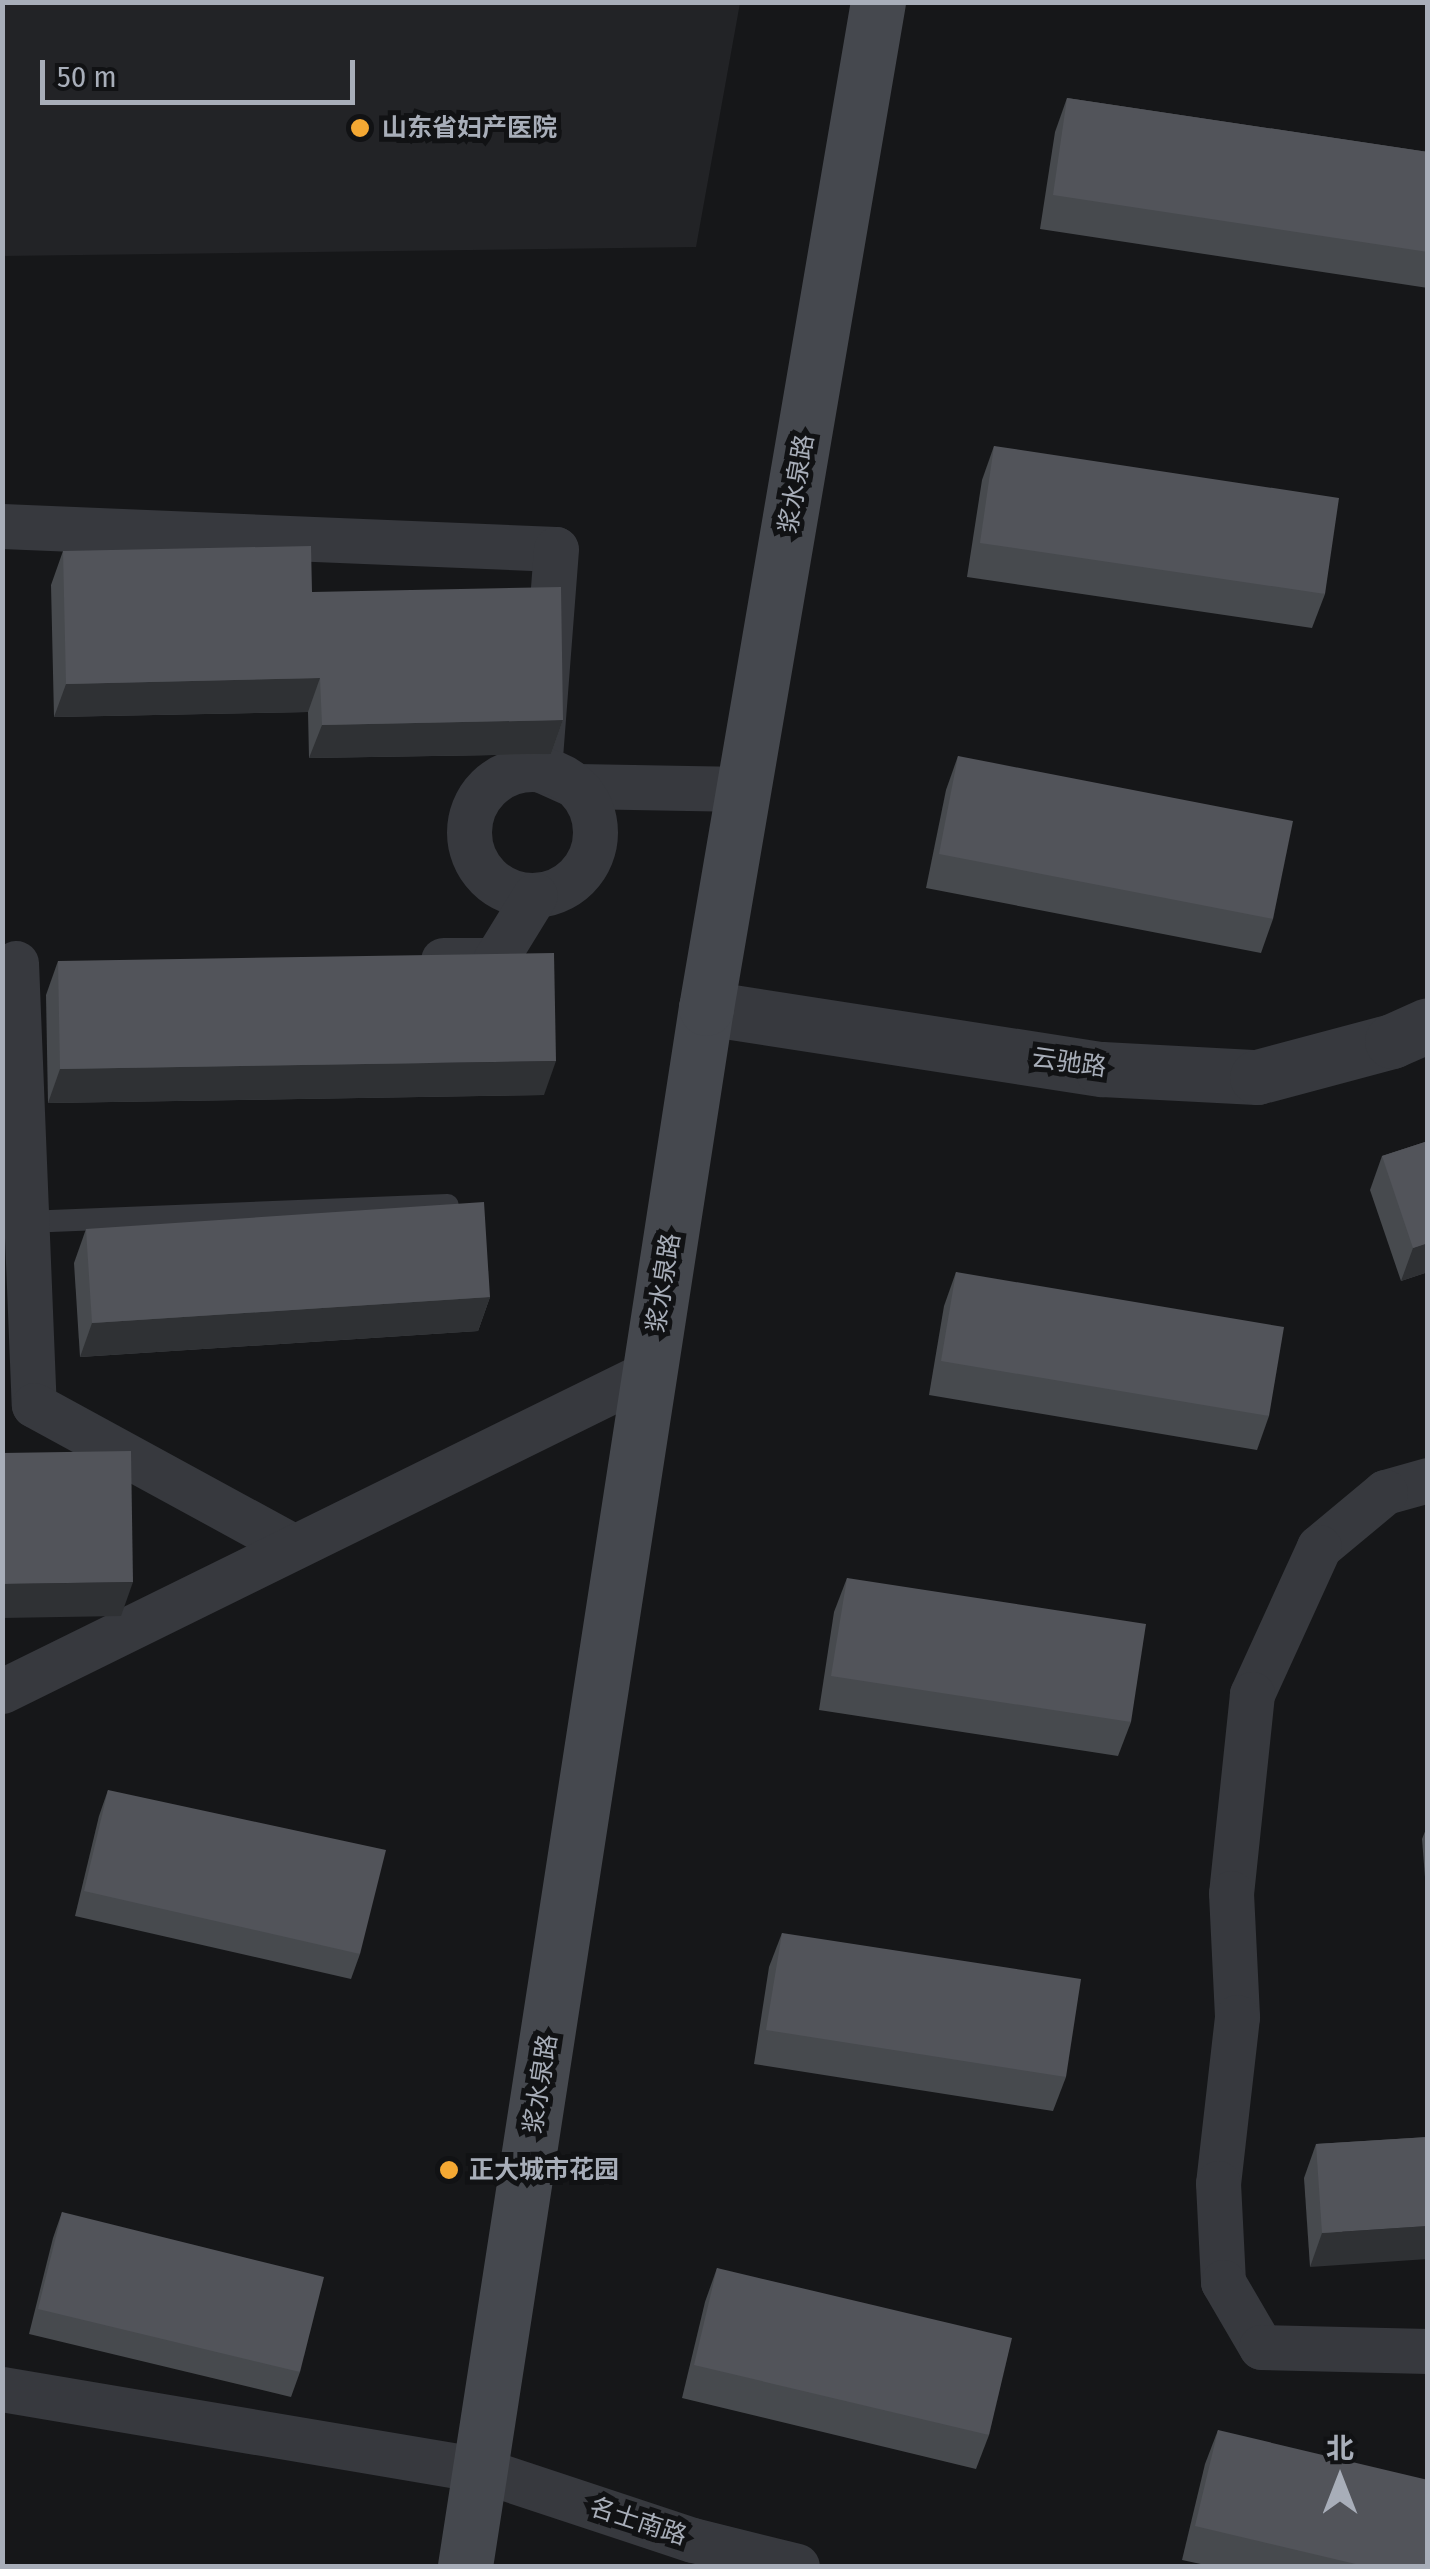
<!DOCTYPE html>
<meta charset="utf-8">
<style>
body{margin:0}
#map{position:relative;width:1430px;height:2569px;overflow:hidden;background:#161719;font-family:"Fira Sans Condensed","Noto Sans SC",sans-serif}
div>[style]{position:absolute}
[style*='--x']{left:calc(var(--x)*1px);top:calc(var(--y)*1px);width:calc(var(--w)*1px);rotate:calc(var(--a)*1deg)}
.built>*{inset:0;background:#222326}
.service>*{height:22px;margin:-11px;padding:0 11px;transform-origin:11px;border-radius:11px;background:#37393e}
.minor>*{height:45px;margin:-22.5px;padding:0 22.5px;transform-origin:22.5px;border-radius:22.5px;background:#37393e}
.minor>.ring{margin:-22.5px;padding:0;box-sizing:content-box;background:none;border:45px solid #37393e;border-radius:50%}
.tertiary>*{height:55px;margin:-27.5px;padding:0 27.5px;transform-origin:27.5px;border-radius:27.5px;background:#37393e}
.secondary>*{height:55px;margin:-27.5px;padding:0 27.5px;transform-origin:27.5px;border-radius:27.5px;background:#45484e}
.wall>*{inset:0;background:#474a4e}
.shaded-wall>*{inset:0;background:#2f3134}
.building>*{inset:0;background:#52545a}
.dots>*{width:28px;height:28px;translate:-50% -50%;box-sizing:border-box;border:5px solid #111214;border-radius:50%}
span{translate:-50% -50%;white-space:nowrap;text-align:center;line-height:1.15;-webkit-text-stroke:10px #111214;paint-order:stroke}
.poi-label{font-size:25px;color:#a8aeb9;font-weight:700}
.left{translate:0 -50%;text-align:left}
.street-label{font-size:25px;color:#a8aeb9}
.frame{position:absolute;inset:0;border:5px solid #a8aeb9;pointer-events:none}
.north{position:absolute;left:1290px;top:2429px;width:100px;height:100px;-webkit-text-stroke:8px #111214;paint-order:stroke;rotate:0deg;font-size:28px;font-weight:700;line-height:40px;text-align:center;color:#a8aeb9}
.north::after{content:'';display:block;margin:auto;width:35px;height:45px;background:#a8aeb9;clip-path:polygon(50% 0,100% 100%,50% 72%,0 100%)}
.scale{position:absolute;left:40px;top:60px;width:315px;height:45px;box-sizing:border-box;border:5px solid #a8aeb9;border-top:0;padding-left:12px;font-size:30px;line-height:35px;white-space:nowrap;color:#a8aeb9;-webkit-text-stroke:8px #111214;paint-order:stroke}
</style>
<div id="map">
<div class="built">
<div style="clip-path:polygon(7px 3px,7px 2px,740px 3px,696px 247px,3px 256px,2px 10px)"></div>
</div>
<div class="service">
<div style="--x:26;--y:1222;--w:422;--a:-2.3"></div>
</div>
<div class="minor">
<div style="--x:2;--y:526;--w:554;--a:2.38"></div>
<div style="--x:556;--y:549;--w:221;--a:94.4"></div>
<div style="--x:539;--y:769;--w:42;--a:24.1"></div>
<div style="--x:577;--y:786;--w:167;--a:1"></div>
<div class="ring" style="left:469px;top:769px;width:81px;height:81px"></div>
<div style="--x:443;--y:960;--w:52;--a:0"></div>
<div style="--x:495;--y:960;--w:76;--a:-58.4"></div>
<div style="--x:16;--y:963;--w:442;--a:87.7"></div>
<div style="--x:34;--y:1405;--w:296;--a:28.6"></div>
<div style="--x:1428;--y:1480;--w:45;--a:164.4"></div>
<div style="--x:1385;--y:1492;--w:86;--a:140.2"></div>
<div style="--x:1319;--y:1547;--w:162;--a:114.5"></div>
<div style="--x:1252;--y:1694;--w:200;--a:96"></div>
<div style="--x:1231;--y:1893;--w:124;--a:87.2"></div>
<div style="--x:1237;--y:2017;--w:167;--a:96.5"></div>
<div style="--x:1218;--y:2183;--w:99;--a:87.1"></div>
<div style="--x:1223;--y:2282;--w:75;--a:59.7"></div>
<div style="--x:1261;--y:2347;--w:167;--a:1.4"></div>
<div style="--x:2;--y:1691;--w:722;--a:-26.21"></div>
<div style="--x:2;--y:2389;--w:486;--a:9.6"></div>
<div style="--x:481;--y:2470;--w:223;--a:18.3"></div>
<div style="--x:693;--y:2540;--w:107;--a:14"></div>
</div>
<div class="tertiary">
<div style="--x:706;--y:1008;--w:401;--a:8.8"></div>
<div style="--x:1102;--y:1069;--w:155;--a:3"></div>
<div style="--x:1257;--y:1077;--w:140;--a:-14.9"></div>
<div style="--x:1392;--y:1041;--w:39;--a:-24"></div>
</div>
<div class="secondary">
<div style="--x:465;--y:2566;--w:1577;--a:-81.21"></div>
<div style="--x:706;--y:1008;--w:1021;--a:-80.3"></div>
</div>
<div class="wall">
<div style="clip-path:polygon(1067px 98px,1428px 152px,1428px 288px,1040px 229px,1055px 132px)"></div>
<div style="clip-path:polygon(994px 446px,1325px 594px,1312px 628px,967px 577px,982px 480px)"></div>
<div style="clip-path:polygon(63px 551px,312px 592px,563px 720px,551px 754px,309px 758px,308px 712px,54px 717px,51px 585px)"></div>
<div style="clip-path:polygon(958px 756px,1273px 919px,1261px 953px,926px 888px,946px 790px)"></div>
<div style="clip-path:polygon(58px 961px,544px 1095px,48px 1103px,46px 995px)"></div>
<div style="clip-path:polygon(1428px 1141px,1428px 1272px,1401px 1281px,1370px 1190px,1382px 1156px)"></div>
<div style="clip-path:polygon(86px 1229px,490px 1297px,478px 1331px,80px 1357px,74px 1263px)"></div>
<div style="clip-path:polygon(956px 1272px,1269px 1416px,1257px 1450px,929px 1395px,944px 1306px)"></div>
<div style="clip-path:polygon(847px 1578px,1131px 1722px,1118px 1756px,819px 1710px,834px 1612px)"></div>
<div style="clip-path:polygon(108px 1790px,360px 1954px,351px 1979px,75px 1916px,99px 1816px)"></div>
<div style="clip-path:polygon(1428px 1824px,1428px 1915px,1422px 1839px)"></div>
<div style="clip-path:polygon(782px 1933px,1066px 2077px,1053px 2111px,754px 2064px,769px 1967px)"></div>
<div style="clip-path:polygon(1428px 2137px,1310px 2267px,1304px 2178px,1316px 2144px)"></div>
<div style="clip-path:polygon(62px 2212px,300px 2372px,291px 2397px,29px 2334px,53px 2238px)"></div>
<div style="clip-path:polygon(717px 2268px,989px 2435px,976px 2469px,682px 2398px,705px 2302px)"></div>
<div style="clip-path:polygon(1218px 2430px,1428px 2566px,1210px 2566px,1182px 2560px,1205px 2464px)"></div>
</div>
<div class="shaded-wall">
<div style="clip-path:polygon(320px 678px,308px 712px,54px 717px,66px 684px)"></div>
<div style="clip-path:polygon(563px 720px,551px 754px,309px 758px,322px 725px)"></div>
<div style="clip-path:polygon(556px 1061px,544px 1095px,48px 1103px,60px 1069px)"></div>
<div style="clip-path:polygon(1428px 1243px,1428px 1272px,1401px 1281px,1413px 1248px)"></div>
<div style="clip-path:polygon(490px 1297px,478px 1331px,80px 1357px,92px 1323px)"></div>
<div style="clip-path:polygon(133px 1582px,121px 1616px,2px 1618px,2px 1584px)"></div>
<div style="clip-path:polygon(1428px 2226px,1428px 2259px,1310px 2267px,1322px 2233px)"></div>
</div>
<div class="building">
<div style="clip-path:polygon(1067px 98px,1428px 152px,1428px 252px,1053px 195px)"></div>
<div style="clip-path:polygon(994px 446px,1339px 498px,1325px 594px,980px 543px)"></div>
<div style="clip-path:polygon(311px 546px,312px 592px,561px 587px,563px 720px,322px 725px,320px 678px,66px 684px,63px 551px)"></div>
<div style="clip-path:polygon(958px 756px,1293px 821px,1273px 919px,939px 854px)"></div>
<div style="clip-path:polygon(554px 953px,556px 1061px,60px 1069px,58px 961px)"></div>
<div style="clip-path:polygon(1428px 1141px,1428px 1243px,1413px 1248px,1382px 1156px)"></div>
<div style="clip-path:polygon(484px 1202px,490px 1297px,92px 1323px,86px 1229px)"></div>
<div style="clip-path:polygon(956px 1272px,1284px 1327px,1269px 1416px,941px 1361px)"></div>
<div style="clip-path:polygon(131px 1451px,133px 1582px,2px 1584px,2px 1453px)"></div>
<div style="clip-path:polygon(847px 1578px,1146px 1624px,1131px 1722px,831px 1676px)"></div>
<div style="clip-path:polygon(108px 1790px,386px 1850px,360px 1954px,84px 1891px)"></div>
<div style="clip-path:polygon(782px 1933px,1081px 1979px,1066px 2077px,766px 2030px)"></div>
<div style="clip-path:polygon(1428px 2137px,1428px 2226px,1322px 2233px,1316px 2144px)"></div>
<div style="clip-path:polygon(62px 2212px,324px 2277px,300px 2372px,38px 2309px)"></div>
<div style="clip-path:polygon(717px 2268px,1012px 2338px,989px 2435px,694px 2365px)"></div>
<div style="clip-path:polygon(1218px 2430px,1428px 2480px,1428px 2566px,1364px 2566px,1195px 2526px)"></div>
</div>
<div class="dots">
<div style="left:360px;top:128px;background:#f4a833"></div>
<div style="left:449px;top:2170px;background:#f4a833"></div>
</div>
<div class="poi-label">
<span class="left" style="left:382px;top:128px">山东省妇产医院</span>
<span class="left" style="left:469px;top:2170px">正大城市花园</span>
</div>
<div class="street-label">
<span style="left:797px;top:484px;rotate:-80deg">浆水泉路</span>
<span style="left:1069px;top:1063px;rotate:8deg">云驰路</span>
<span style="left:664px;top:1283px;rotate:-81deg">浆水泉路</span>
<span style="left:541px;top:2084px;rotate:-81deg">浆水泉路</span>
<span style="left:638px;top:2522px;rotate:18deg">名士南路</span>
</div>
<div class="frame"></div>
<div class="north">北</div>
<div class="scale">50 m</div>
</div>
